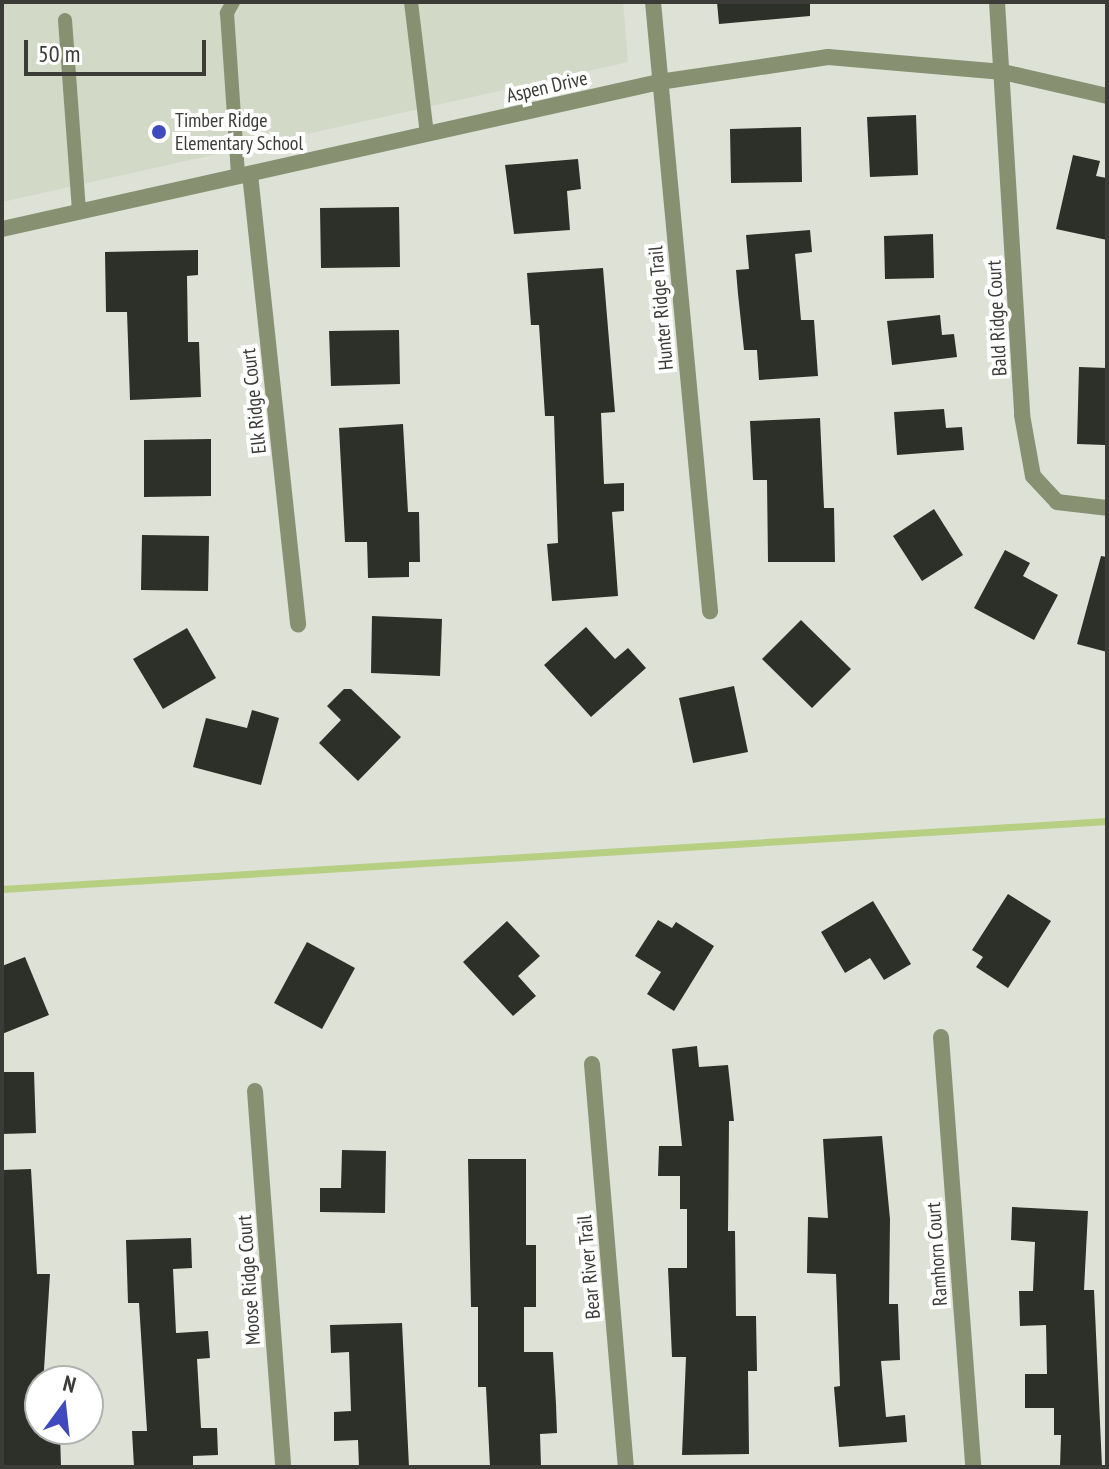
<!DOCTYPE html>
<style>
body{margin:0}
#map{position:relative;width:1109px;height:1469px;overflow:hidden;background:#dde1d6;font-family:"PT Sans Narrow",sans-serif}
div>[style]{position:absolute}
[style*='--x']{left:calc(var(--x)*1px);top:calc(var(--y)*1px);width:calc(var(--w)*1px);rotate:calc(var(--a)*1deg)}
.built>*{inset:0;background:#d2d9c6}
.stream>*{height:7px;margin:-3.5px;padding:0 3.5px;transform-origin:3.5px;border-radius:3.5px;background:#b6cf82}
.building>*{inset:0;background:#2d3028}
.lane>*{height:14px;margin:-7px;padding:0 7px;transform-origin:7px;border-radius:7px;background:#879172}
.street>*{height:16px;margin:-8px;padding:0 8px;transform-origin:8px;border-radius:8px;background:#879172}
.dots>*{width:22px;height:22px;translate:-50% -50%;box-sizing:border-box;border:4px solid #fff;border-radius:50%}
span{translate:-50% -50%;white-space:nowrap;text-align:center;line-height:1.15;-webkit-text-stroke:8px #fff;paint-order:stroke}
.street-label{font-size:20px;color:#3b3c38}
.poi-label{font-size:20px;color:#3b3c38}
.left{translate:0 -50%;text-align:left}
.frame{position:absolute;inset:0;border:4px solid #3b3c38;pointer-events:none}
.north{position:absolute;left:24px;top:1365px;width:80px;height:80px;box-sizing:border-box;background:#fff;border:2px solid #b1b1af;border-radius:50%;rotate:15deg;font-size:22px;font-weight:700;line-height:32px;text-align:center;color:#3b3c38}
.north::after{content:'';display:block;margin:auto;width:28px;height:36px;background:#3f4abe;clip-path:polygon(50% 0,100% 100%,50% 72%,0 100%)}
.scale{position:absolute;left:24px;top:40px;width:182px;height:36px;box-sizing:border-box;border:4px solid #3b3c38;border-top:0;padding-left:10px;font-size:24px;line-height:28px;white-space:nowrap;color:#3b3c38;-webkit-text-stroke:6px #fff;paint-order:stroke}
</style>
<div id="map">
<div class="built">
<div style="clip-path:polygon(2px 2px,623px 2px,628px 62px,2px 202px)"></div>
</div>
<div class="stream">
<div style="--x:2;--y:889;--w:1107;--a:-3.52"></div>
</div>
<div class="building">
<div style="clip-path:polygon(717px 2px,810px 2px,810px 16px,719px 24px)"></div>
<div style="clip-path:polygon(916px 115px,918px 175px,870px 177px,867px 117px)"></div>
<div style="clip-path:polygon(801px 127px,802px 182px,731px 183px,730px 129px)"></div>
<div style="clip-path:polygon(1073px 155px,1100px 161px,1096px 176px,1107px 178px,1107px 240px,1056px 229px)"></div>
<div style="clip-path:polygon(578px 159px,581px 189px,567px 191px,570px 230px,514px 234px,505px 165px)"></div>
<div style="clip-path:polygon(399px 207px,400px 267px,321px 268px,320px 208px)"></div>
<div style="clip-path:polygon(810px 230px,812px 252px,795px 254px,801px 320px,814px 320px,818px 376px,759px 380px,757px 350px,744px 350px,738px 294px,736px 270px,749px 269px,746px 235px)"></div>
<div style="clip-path:polygon(933px 234px,934px 278px,885px 279px,884px 236px)"></div>
<div style="clip-path:polygon(198px 250px,198px 275px,187px 276px,188px 342px,199px 342px,201px 397px,130px 400px,127px 312px,106px 312px,105px 252px)"></div>
<div style="clip-path:polygon(603px 268px,615px 412px,601px 413px,604px 484px,624px 483px,624px 511px,612px 512px,618px 596px,552px 601px,547px 544px,558px 543px,554px 416px,545px 416px,539px 325px,531px 325px,527px 273px)"></div>
<div style="clip-path:polygon(940px 315px,942px 335px,954px 334px,957px 357px,892px 365px,887px 321px)"></div>
<div style="clip-path:polygon(399px 330px,400px 384px,331px 386px,329px 331px)"></div>
<div style="clip-path:polygon(1079px 367px,1107px 368px,1105px 445px,1077px 444px)"></div>
<div style="clip-path:polygon(944px 409px,946px 428px,962px 427px,964px 450px,897px 455px,894px 412px)"></div>
<div style="clip-path:polygon(820px 418px,824px 508px,834px 508px,835px 562px,768px 562px,767px 480px,753px 480px,750px 421px)"></div>
<div style="clip-path:polygon(403px 424px,408px 512px,419px 512px,420px 562px,409px 562px,409px 577px,368px 578px,367px 542px,345px 542px,339px 428px)"></div>
<div style="clip-path:polygon(211px 439px,211px 496px,144px 497px,144px 440px)"></div>
<div style="clip-path:polygon(934px 509px,963px 555px,922px 581px,893px 536px)"></div>
<div style="clip-path:polygon(142px 535px,209px 536px,208px 591px,141px 590px)"></div>
<div style="clip-path:polygon(1005px 550px,1030px 563px,1023px 576px,1058px 595px,1034px 640px,974px 608px)"></div>
<div style="clip-path:polygon(1101px 556px,1107px 557px,1107px 652px,1077px 644px)"></div>
<div style="clip-path:polygon(372px 616px,442px 619px,440px 676px,371px 673px)"></div>
<div style="clip-path:polygon(801px 620px,851px 669px,812px 708px,762px 659px)"></div>
<div style="clip-path:polygon(586px 627px,615px 659px,628px 648px,646px 668px,591px 717px,544px 665px)"></div>
<div style="clip-path:polygon(187px 628px,216px 678px,163px 709px,133px 659px)"></div>
<div style="clip-path:polygon(734px 686px,748px 752px,693px 763px,679px 698px)"></div>
<div style="clip-path:polygon(344px 689px,351px 689px,401px 737px,358px 781px,319px 743px,341px 720px,327px 706px)"></div>
<div style="clip-path:polygon(252px 710px,279px 718px,261px 785px,193px 767px,206px 718px,247px 728px)"></div>
<div style="clip-path:polygon(1008px 894px,1051px 921px,1008px 988px,976px 967px,983px 957px,972px 950px)"></div>
<div style="clip-path:polygon(873px 901px,911px 964px,884px 980px,870px 958px,845px 973px,821px 932px)"></div>
<div style="clip-path:polygon(658px 920px,672px 928px,676px 922px,714px 946px,674px 1011px,647px 994px,661px 972px,635px 956px)"></div>
<div style="clip-path:polygon(507px 921px,540px 956px,518px 976px,536px 996px,513px 1016px,463px 962px)"></div>
<div style="clip-path:polygon(307px 942px,355px 968px,322px 1029px,274px 1003px)"></div>
<div style="clip-path:polygon(25px 957px,49px 1015px,2px 1034px,2px 966px)"></div>
<div style="clip-path:polygon(697px 1046px,699px 1067px,728px 1065px,734px 1121px,729px 1121px,728px 1231px,735px 1231px,736px 1316px,756px 1316px,757px 1371px,748px 1371px,749px 1454px,682px 1455px,686px 1357px,672px 1357px,668px 1268px,687px 1268px,687px 1209px,680px 1209px,680px 1176px,658px 1176px,659px 1146px,682px 1146px,672px 1049px)"></div>
<div style="clip-path:polygon(2px 1072px,34px 1072px,36px 1133px,2px 1134px)"></div>
<div style="clip-path:polygon(882px 1136px,890px 1219px,889px 1304px,898px 1304px,900px 1360px,881px 1361px,886px 1417px,905px 1415px,907px 1442px,839px 1447px,834px 1387px,840px 1386px,836px 1274px,807px 1273px,808px 1217px,828px 1218px,823px 1139px)"></div>
<div style="clip-path:polygon(342px 1150px,386px 1151px,385px 1213px,320px 1212px,320px 1188px,341px 1188px)"></div>
<div style="clip-path:polygon(468px 1159px,526px 1159px,526px 1245px,536px 1245px,536px 1307px,524px 1307px,524px 1352px,553px 1352px,556px 1404px,557px 1433px,540px 1434px,541px 1467px,490px 1467px,486px 1387px,478px 1387px,478px 1307px,471px 1307px)"></div>
<div style="clip-path:polygon(31px 1169px,37px 1274px,50px 1274px,40px 1433px,60px 1433px,61px 1467px,2px 1467px,2px 1170px)"></div>
<div style="clip-path:polygon(1012px 1207px,1088px 1211px,1084px 1290px,1094px 1290px,1102px 1467px,1060px 1467px,1061px 1435px,1054px 1435px,1054px 1408px,1025px 1408px,1025px 1374px,1047px 1374px,1046px 1325px,1020px 1326px,1019px 1291px,1033px 1291px,1035px 1242px,1011px 1240px)"></div>
<div style="clip-path:polygon(191px 1238px,192px 1268px,173px 1269px,176px 1333px,208px 1331px,210px 1358px,197px 1359px,201px 1428px,217px 1428px,218px 1455px,193px 1456px,193px 1467px,134px 1467px,132px 1431px,147px 1431px,139px 1303px,128px 1303px,126px 1240px)"></div>
<div style="clip-path:polygon(402px 1323px,409px 1467px,359px 1467px,358px 1440px,334px 1441px,334px 1412px,351px 1411px,349px 1352px,331px 1353px,330px 1325px)"></div>
</div>
<div class="lane">
<div style="--x:233;--y:2;--w:13;--a:119"></div>
<div style="--x:227;--y:13;--w:163;--a:86.1"></div>
<div style="--x:411;--y:2;--w:133;--a:83.1"></div>
<div style="--x:65;--y:20;--w:193;--a:85.8"></div>
</div>
<div class="street">
<div style="--x:653;--y:2;--w:612;--a:84.65"></div>
<div style="--x:997;--y:2;--w:414;--a:86.5"></div>
<div style="--x:1022;--y:415;--w:62;--a:79.8"></div>
<div style="--x:1033;--y:476;--w:35;--a:47"></div>
<div style="--x:1057;--y:502;--w:50;--a:6.8"></div>
<div style="--x:250;--y:174;--w:453;--a:83.9"></div>
<div style="--x:2;--y:229;--w:673;--a:-12.61"></div>
<div style="--x:659;--y:82;--w:171;--a:-8.4"></div>
<div style="--x:828;--y:57;--w:176;--a:4.9"></div>
<div style="--x:1003;--y:72;--w:107;--a:13"></div>
<div style="--x:941;--y:1037;--w:431;--a:85.7"></div>
<div style="--x:592;--y:1064;--w:404;--a:85.2"></div>
<div style="--x:255;--y:1091;--w:377;--a:85.7"></div>
</div>
<div class="dots">
<div style="left:159px;top:132px;background:#3f4abe"></div>
</div>
<div class="street-label">
<span style="left:547px;top:87px;rotate:-13deg">Aspen Drive</span>
<span style="left:661px;top:308px;rotate:-95deg">Hunter Ridge Trail</span>
<span style="left:997px;top:318px;rotate:-93deg">Bald Ridge Court</span>
<span style="left:254px;top:401px;rotate:-96deg">Elk Ridge Court</span>
<span style="left:937px;top:1254px;rotate:-94deg">Ramhorn Court</span>
<span style="left:589px;top:1267px;rotate:-95deg">Bear River Trail</span>
<span style="left:249px;top:1280px;rotate:-94deg">Moose Ridge Court</span>
</div>
<div class="poi-label">
<span class="left" style="left:175px;top:132px">Timber Ridge<br>Elementary School</span>
</div>
<div class="frame"></div>
<div class="north">N</div>
<div class="scale">50 m</div>
</div>
